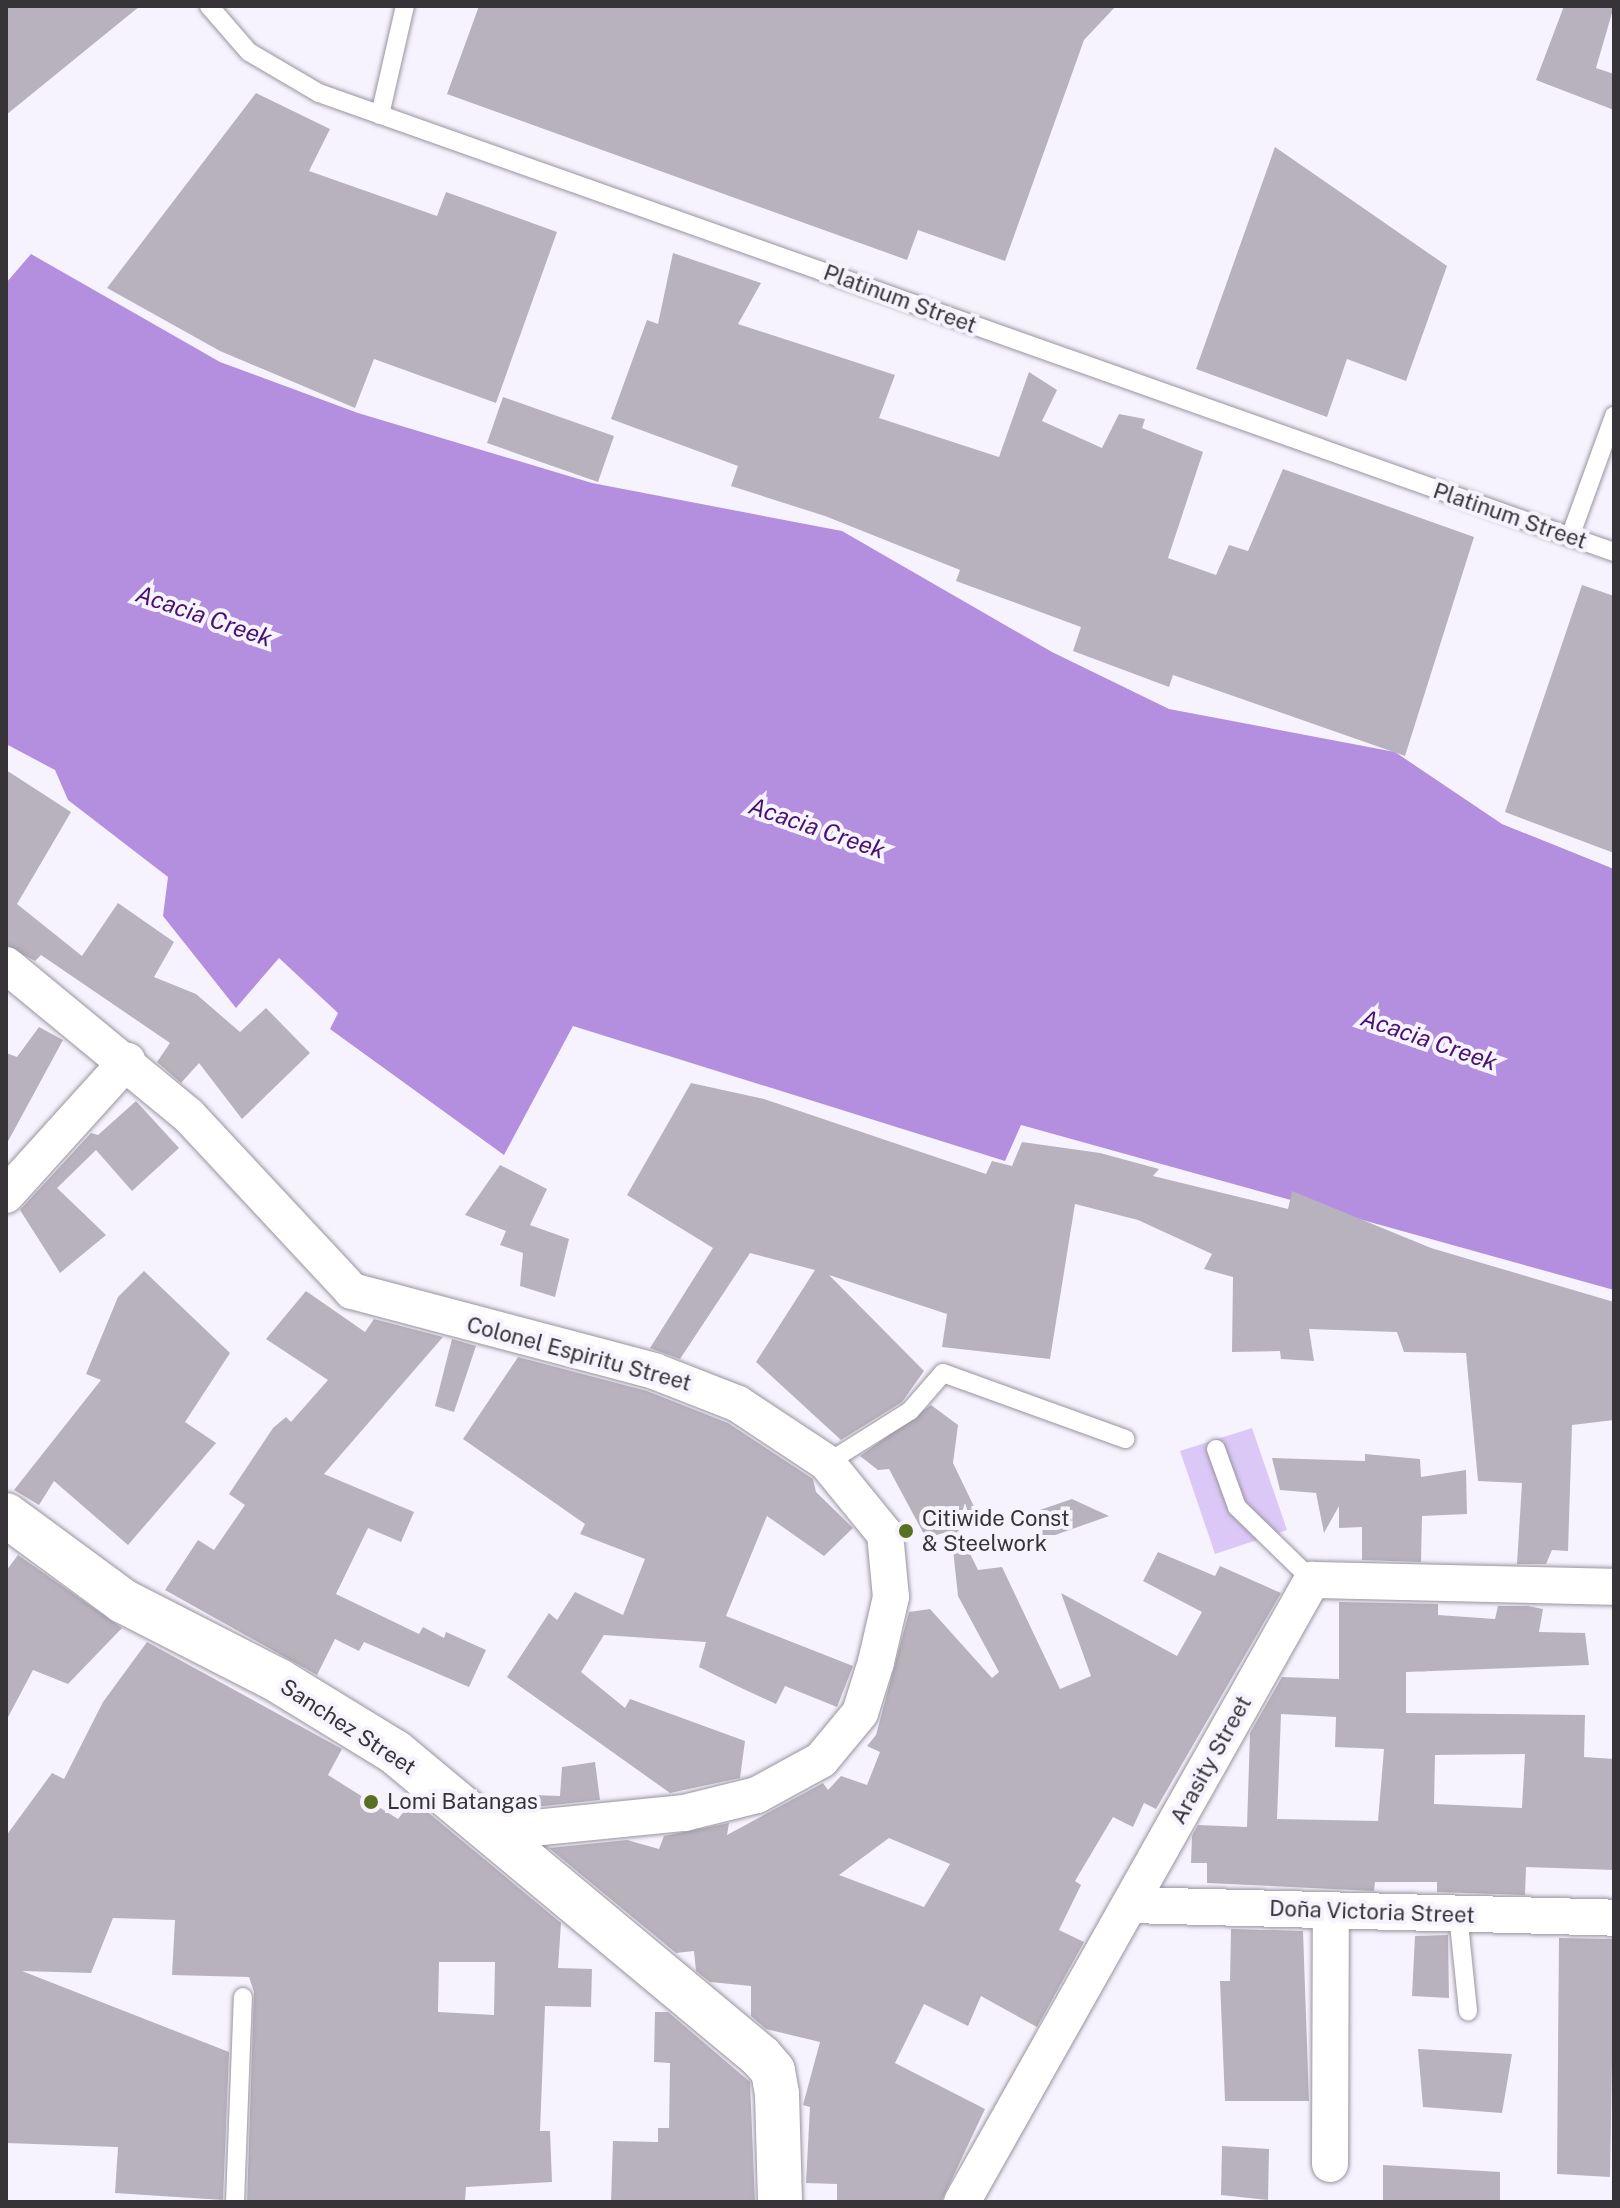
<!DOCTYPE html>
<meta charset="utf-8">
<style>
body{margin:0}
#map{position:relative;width:1620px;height:2208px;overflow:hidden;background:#f7f3fe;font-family:"Public Sans",sans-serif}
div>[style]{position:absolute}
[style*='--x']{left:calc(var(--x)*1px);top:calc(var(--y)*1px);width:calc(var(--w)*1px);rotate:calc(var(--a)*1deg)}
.green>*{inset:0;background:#dcc8f7}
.water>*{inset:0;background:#b48fdf}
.building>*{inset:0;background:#b7b2bd}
.roads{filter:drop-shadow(0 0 2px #98949e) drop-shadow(0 0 2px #98949e)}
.service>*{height:18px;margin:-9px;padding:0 9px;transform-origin:9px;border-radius:9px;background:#fff}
.minor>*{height:36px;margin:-18px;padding:0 18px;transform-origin:18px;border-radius:18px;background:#fff}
.tertiary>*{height:44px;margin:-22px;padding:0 22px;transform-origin:22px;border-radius:22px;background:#fff}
.dots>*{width:22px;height:22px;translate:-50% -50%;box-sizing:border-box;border:4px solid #f7f3fe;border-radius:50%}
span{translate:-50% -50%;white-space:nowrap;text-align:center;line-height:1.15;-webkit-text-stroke:8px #f7f3fe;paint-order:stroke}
.street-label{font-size:22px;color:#363438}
.poi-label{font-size:22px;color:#363438}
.left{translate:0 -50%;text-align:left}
.water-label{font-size:24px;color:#481271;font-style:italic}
.frame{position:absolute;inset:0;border:8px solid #363438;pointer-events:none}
</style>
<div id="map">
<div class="green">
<div style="clip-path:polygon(1252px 1428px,1287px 1530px,1215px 1554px,1180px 1451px)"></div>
</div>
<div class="water">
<div style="clip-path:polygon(31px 254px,220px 362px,358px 413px,592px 483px,842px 531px,1052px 652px,1169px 709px,1395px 752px,1502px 824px,1614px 869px,1614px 1290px,1021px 1125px,1005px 1161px,573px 1026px,504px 1155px,330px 1029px,338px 1013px,279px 958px,236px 1008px,163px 916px,168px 877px,68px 800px,55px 770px,6px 744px,6px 283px)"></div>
</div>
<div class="building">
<div style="clip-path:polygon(6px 6px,140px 6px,6px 115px)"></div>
<div style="clip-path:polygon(479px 6px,1116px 6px,1084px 40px,1005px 261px,918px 230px,907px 260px,447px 94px)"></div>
<div style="clip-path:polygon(1564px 6px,1614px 6px,1596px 68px,1614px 74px,1614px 110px,1536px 80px)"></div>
<div style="clip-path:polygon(256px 93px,330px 129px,309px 171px,437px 216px,446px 192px,557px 232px,496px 403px,374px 359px,355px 408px,220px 351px,107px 288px)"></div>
<div style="clip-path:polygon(1275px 147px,1447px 266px,1406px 381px,1347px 359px,1327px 417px,1196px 369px)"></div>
<div style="clip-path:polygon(673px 253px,761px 283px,738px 324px,895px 375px,879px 418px,999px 457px,1029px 372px,1057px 390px,1042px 421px,1102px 448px,1119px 414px,1145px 419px,1142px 428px,1203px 452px,1168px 558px,1216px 575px,1229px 545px,1248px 551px,1283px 469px,1474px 537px,1405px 756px,1173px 675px,1169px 687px,1073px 651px,1081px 627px,956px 581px,960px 570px,825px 516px,731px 486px,738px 466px,611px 419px,647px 320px,658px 324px)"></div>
<div style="clip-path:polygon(503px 397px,614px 436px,598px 482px,487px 443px)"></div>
<div style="clip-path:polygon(1582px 585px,1614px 596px,1614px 853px,1505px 812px)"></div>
<div style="clip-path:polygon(6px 770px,71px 812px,17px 904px,82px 956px,118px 903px,174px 942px,154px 977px,196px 994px,240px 1032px,266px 1008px,310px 1053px,242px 1119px,199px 1063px,181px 1083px,157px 1062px,170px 1043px,41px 955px,35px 961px,6px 945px)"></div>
<div style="clip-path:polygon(39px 1027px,63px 1040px,6px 1145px,6px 1053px,17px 1057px)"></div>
<div style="clip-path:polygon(691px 1083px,764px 1099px,986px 1174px,992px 1161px,1012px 1166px,1022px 1142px,1100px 1153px,1159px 1169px,1153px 1176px,1288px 1209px,1292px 1191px,1431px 1248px,1614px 1302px,1614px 1420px,1572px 1425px,1568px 1551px,1552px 1550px,1546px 1564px,1517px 1564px,1522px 1483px,1478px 1481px,1466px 1353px,1404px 1352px,1397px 1332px,1309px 1329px,1314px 1361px,1281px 1359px,1280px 1351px,1232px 1352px,1233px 1277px,1204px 1269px,1212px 1254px,1138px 1220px,1075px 1204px,1050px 1359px,942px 1347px,947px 1314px,829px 1275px,924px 1371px,902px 1402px,841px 1440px,756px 1362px,815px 1270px,750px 1253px,680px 1359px,650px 1348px,713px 1248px,627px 1195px)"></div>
<div style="clip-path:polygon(136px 1101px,179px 1148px,132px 1191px,96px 1150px,57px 1188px,106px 1235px,60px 1273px,20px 1210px,91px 1133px,98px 1135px)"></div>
<div style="clip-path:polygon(500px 1165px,547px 1189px,530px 1225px,569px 1239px,555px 1297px,520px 1286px,523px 1253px,500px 1245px,506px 1231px,465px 1215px)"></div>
<div style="clip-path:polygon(144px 1271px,230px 1353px,185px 1422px,216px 1443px,128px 1545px,54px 1481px,39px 1505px,14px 1490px,101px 1380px,86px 1374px,118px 1297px)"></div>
<div style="clip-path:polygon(306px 1291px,365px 1332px,374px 1319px,443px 1337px,324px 1474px,414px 1512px,401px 1542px,368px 1528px,336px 1594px,419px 1634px,423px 1627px,444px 1638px,446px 1632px,486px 1650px,469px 1687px,364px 1642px,359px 1651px,335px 1639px,317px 1675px,165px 1590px,198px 1540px,214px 1550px,245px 1505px,229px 1494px,273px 1428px,286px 1417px,291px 1422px,328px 1380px,266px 1339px)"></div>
<div style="clip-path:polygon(452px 1339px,476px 1346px,454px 1412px,435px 1406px)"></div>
<div style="clip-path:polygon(518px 1357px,647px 1391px,728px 1423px,813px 1479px,816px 1492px,853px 1528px,824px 1556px,767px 1516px,726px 1616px,853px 1666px,837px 1707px,785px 1686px,776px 1704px,737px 1686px,699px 1667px,706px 1642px,604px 1635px,581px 1672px,625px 1708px,630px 1699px,745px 1741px,740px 1778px,670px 1793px,507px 1677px,549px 1613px,557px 1620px,575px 1592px,623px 1615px,645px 1559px,580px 1534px,585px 1524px,463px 1439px)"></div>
<div style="clip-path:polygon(evenodd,931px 1405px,958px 1425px,953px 1463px,980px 1519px,958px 1529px,978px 1570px,1002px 1567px,1060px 1689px,1091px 1676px,1061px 1593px,1177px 1656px,1202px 1612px,1143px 1581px,1158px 1552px,1215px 1576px,1220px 1566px,1281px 1593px,1156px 1809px,1144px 1803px,1133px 1827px,1113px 1817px,1075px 1881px,1081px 1885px,1059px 1930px,1084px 1942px,1037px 2027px,981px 1996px,968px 2026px,924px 2004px,895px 2063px,985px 2109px,941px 2202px,837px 2202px,837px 2184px,806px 2183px,810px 2107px,803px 2105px,820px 2042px,766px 2029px,751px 2016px,751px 1986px,710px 1982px,696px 1971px,694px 1951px,676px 1953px,549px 1848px,627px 1840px,659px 1849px,664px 1836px,729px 1823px,727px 1835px,823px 1783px,828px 1790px,841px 1776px,867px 1785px,880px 1752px,867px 1746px,876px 1735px,909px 1612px,930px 1609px,992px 1678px,999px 1672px,958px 1596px,951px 1531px,926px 1538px,889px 1469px,878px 1470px,860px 1456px,931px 1405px,889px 1838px,950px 1864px,924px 1907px,839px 1875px,889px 1838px)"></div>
<div style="clip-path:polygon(1365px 1454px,1420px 1459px,1421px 1477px,1466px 1470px,1467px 1514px,1422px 1516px,1421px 1562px,1362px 1560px,1362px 1527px,1339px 1528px,1339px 1506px,1324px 1533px,1316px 1493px,1280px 1490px,1272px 1458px,1365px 1461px)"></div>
<div style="clip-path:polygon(1072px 1499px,1109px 1516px,1041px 1540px,1031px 1513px)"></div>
<div style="clip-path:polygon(18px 1555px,122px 1628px,68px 1684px,33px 1670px,6px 1721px,6px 1571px)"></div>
<div style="clip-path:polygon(evenodd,1339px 1602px,1438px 1604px,1438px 1615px,1495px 1619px,1498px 1606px,1528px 1606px,1543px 1609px,1539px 1632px,1585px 1633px,1589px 1665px,1406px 1672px,1406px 1713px,1585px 1715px,1584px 1757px,1614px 1759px,1614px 1870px,1526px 1867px,1525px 1895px,1437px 1892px,1437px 1882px,1375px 1882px,1374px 1891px,1207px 1883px,1207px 1863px,1191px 1863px,1192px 1836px,1198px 1825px,1247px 1827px,1250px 1733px,1282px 1677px,1339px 1679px,1339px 1602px,1281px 1714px,1336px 1717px,1335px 1747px,1384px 1749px,1378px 1821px,1277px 1819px,1281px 1714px,1339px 1602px,1525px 1754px,1522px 1808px,1434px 1804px,1435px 1755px,1525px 1754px)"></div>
<div style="clip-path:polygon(evenodd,147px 1642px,342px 1749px,328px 1775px,398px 1819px,413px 1800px,561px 1923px,558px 1968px,592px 1969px,591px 2007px,545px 2006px,540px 2131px,550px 2131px,552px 2182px,466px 2187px,465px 2201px,247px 2202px,254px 1992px,249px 1977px,172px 1975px,175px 1920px,113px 1918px,91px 1973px,22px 1971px,229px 2052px,223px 2200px,115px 2193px,118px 2147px,6px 2143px,6px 1836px,52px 1773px,64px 1779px,103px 1702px,147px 1642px,439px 1962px,495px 1962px,494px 2015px,438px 2012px,439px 1962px)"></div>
<div style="clip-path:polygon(595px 1762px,600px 1800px,506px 1810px,508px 1794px,560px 1796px,562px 1767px)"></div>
<div style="clip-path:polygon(1231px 1929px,1303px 1931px,1309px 2101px,1225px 2101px,1220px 1981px,1230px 1981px)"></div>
<div style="clip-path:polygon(1448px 1935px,1449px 1998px,1412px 1996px,1415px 1936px)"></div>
<div style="clip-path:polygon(1559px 1938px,1614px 1939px,1610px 2177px,1557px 2174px)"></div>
<div style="clip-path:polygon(655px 2012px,668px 2012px,750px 2082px,755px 2202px,611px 2202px,613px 2141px,658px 2142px,658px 2128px,669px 2128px,670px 2063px,654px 2062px)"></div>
<div style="clip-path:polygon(1418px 2049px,1512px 2054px,1502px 2113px,1423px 2107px)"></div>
<div style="clip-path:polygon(1222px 2146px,1269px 2149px,1268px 2200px,1221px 2195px)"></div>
<div style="clip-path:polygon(1383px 2165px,1500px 2172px,1500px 2202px,1383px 2202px)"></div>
</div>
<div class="roads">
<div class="service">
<div style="--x:209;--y:6;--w:61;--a:49"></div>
<div style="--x:249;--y:52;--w:81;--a:30.4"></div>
<div style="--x:319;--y:93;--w:1374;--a:19.52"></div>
<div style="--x:380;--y:115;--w:112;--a:-77.1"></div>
<div style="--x:1570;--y:537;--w:129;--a:-70"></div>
<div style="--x:1216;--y:1449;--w:62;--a:70.1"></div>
<div style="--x:1237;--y:1507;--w:105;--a:44.2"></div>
<div style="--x:827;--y:1463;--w:98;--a:-32.1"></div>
<div style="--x:910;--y:1411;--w:50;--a:-49"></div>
<div style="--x:943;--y:1373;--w:194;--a:19.9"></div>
<div style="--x:1458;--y:1914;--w:98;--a:84.1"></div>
<div style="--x:235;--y:2202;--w:205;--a:-87.8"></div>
</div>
<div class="minor">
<div style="--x:6;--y:965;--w:237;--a:39.5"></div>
<div style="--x:189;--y:1116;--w:239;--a:47"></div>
<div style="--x:352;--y:1291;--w:312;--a:14.8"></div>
<div style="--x:654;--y:1371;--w:90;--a:21.4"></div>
<div style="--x:738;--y:1404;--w:107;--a:33.5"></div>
<div style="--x:827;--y:1463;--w:92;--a:50.8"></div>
<div style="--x:885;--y:1534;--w:63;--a:84.6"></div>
<div style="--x:891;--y:1597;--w:67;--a:103"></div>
<div style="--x:876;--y:1662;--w:53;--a:107.4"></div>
<div style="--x:860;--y:1713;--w:61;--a:129.7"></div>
<div style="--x:821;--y:1760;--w:73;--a:151.3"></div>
<div style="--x:757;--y:1795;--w:75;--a:166.1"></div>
<div style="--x:684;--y:1813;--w:192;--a:174.3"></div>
<div style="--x:6;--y:1195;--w:181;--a:-47.9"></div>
<div style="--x:1130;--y:1905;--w:484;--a:1.5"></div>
<div style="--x:1330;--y:2164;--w:254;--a:-89.8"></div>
<div style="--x:962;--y:2202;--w:714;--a:-60.63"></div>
<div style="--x:1312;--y:1580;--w:302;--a:1.3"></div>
</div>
<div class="tertiary">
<div style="--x:6;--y:1515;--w:145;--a:36.3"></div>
<div style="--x:123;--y:1601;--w:175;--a:27.1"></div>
<div style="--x:279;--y:1681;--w:136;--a:31.5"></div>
<div style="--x:395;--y:1752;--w:476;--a:39.8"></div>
<div style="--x:761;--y:2057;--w:18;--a:49"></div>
<div style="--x:773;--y:2071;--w:23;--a:80"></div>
<div style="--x:777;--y:2094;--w:108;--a:88.4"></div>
</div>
</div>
<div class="dots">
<div style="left:906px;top:1531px;background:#597022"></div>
<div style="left:371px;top:1802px;background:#597022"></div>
</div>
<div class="street-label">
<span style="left:900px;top:299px;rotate:20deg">Platinum Street</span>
<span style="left:1510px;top:516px;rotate:19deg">Platinum Street</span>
<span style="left:579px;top:1354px;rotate:15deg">Colonel Espiritu Street</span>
<span style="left:348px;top:1727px;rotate:33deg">Sanchez Street</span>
<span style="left:1211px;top:1760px;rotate:-61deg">Arasity Street</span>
<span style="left:1372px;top:1912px;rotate:2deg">Doña Victoria Street</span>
</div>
<div class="poi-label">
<span class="left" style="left:922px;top:1531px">Citiwide Const<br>&amp; Steelwork</span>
<span class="left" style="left:387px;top:1802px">Lomi Batangas</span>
</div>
<div class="water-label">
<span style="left:204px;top:616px;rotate:19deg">Acacia Creek</span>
<span style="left:817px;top:828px;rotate:19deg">Acacia Creek</span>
<span style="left:1429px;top:1040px;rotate:19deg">Acacia Creek</span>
</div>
<div class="frame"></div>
</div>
